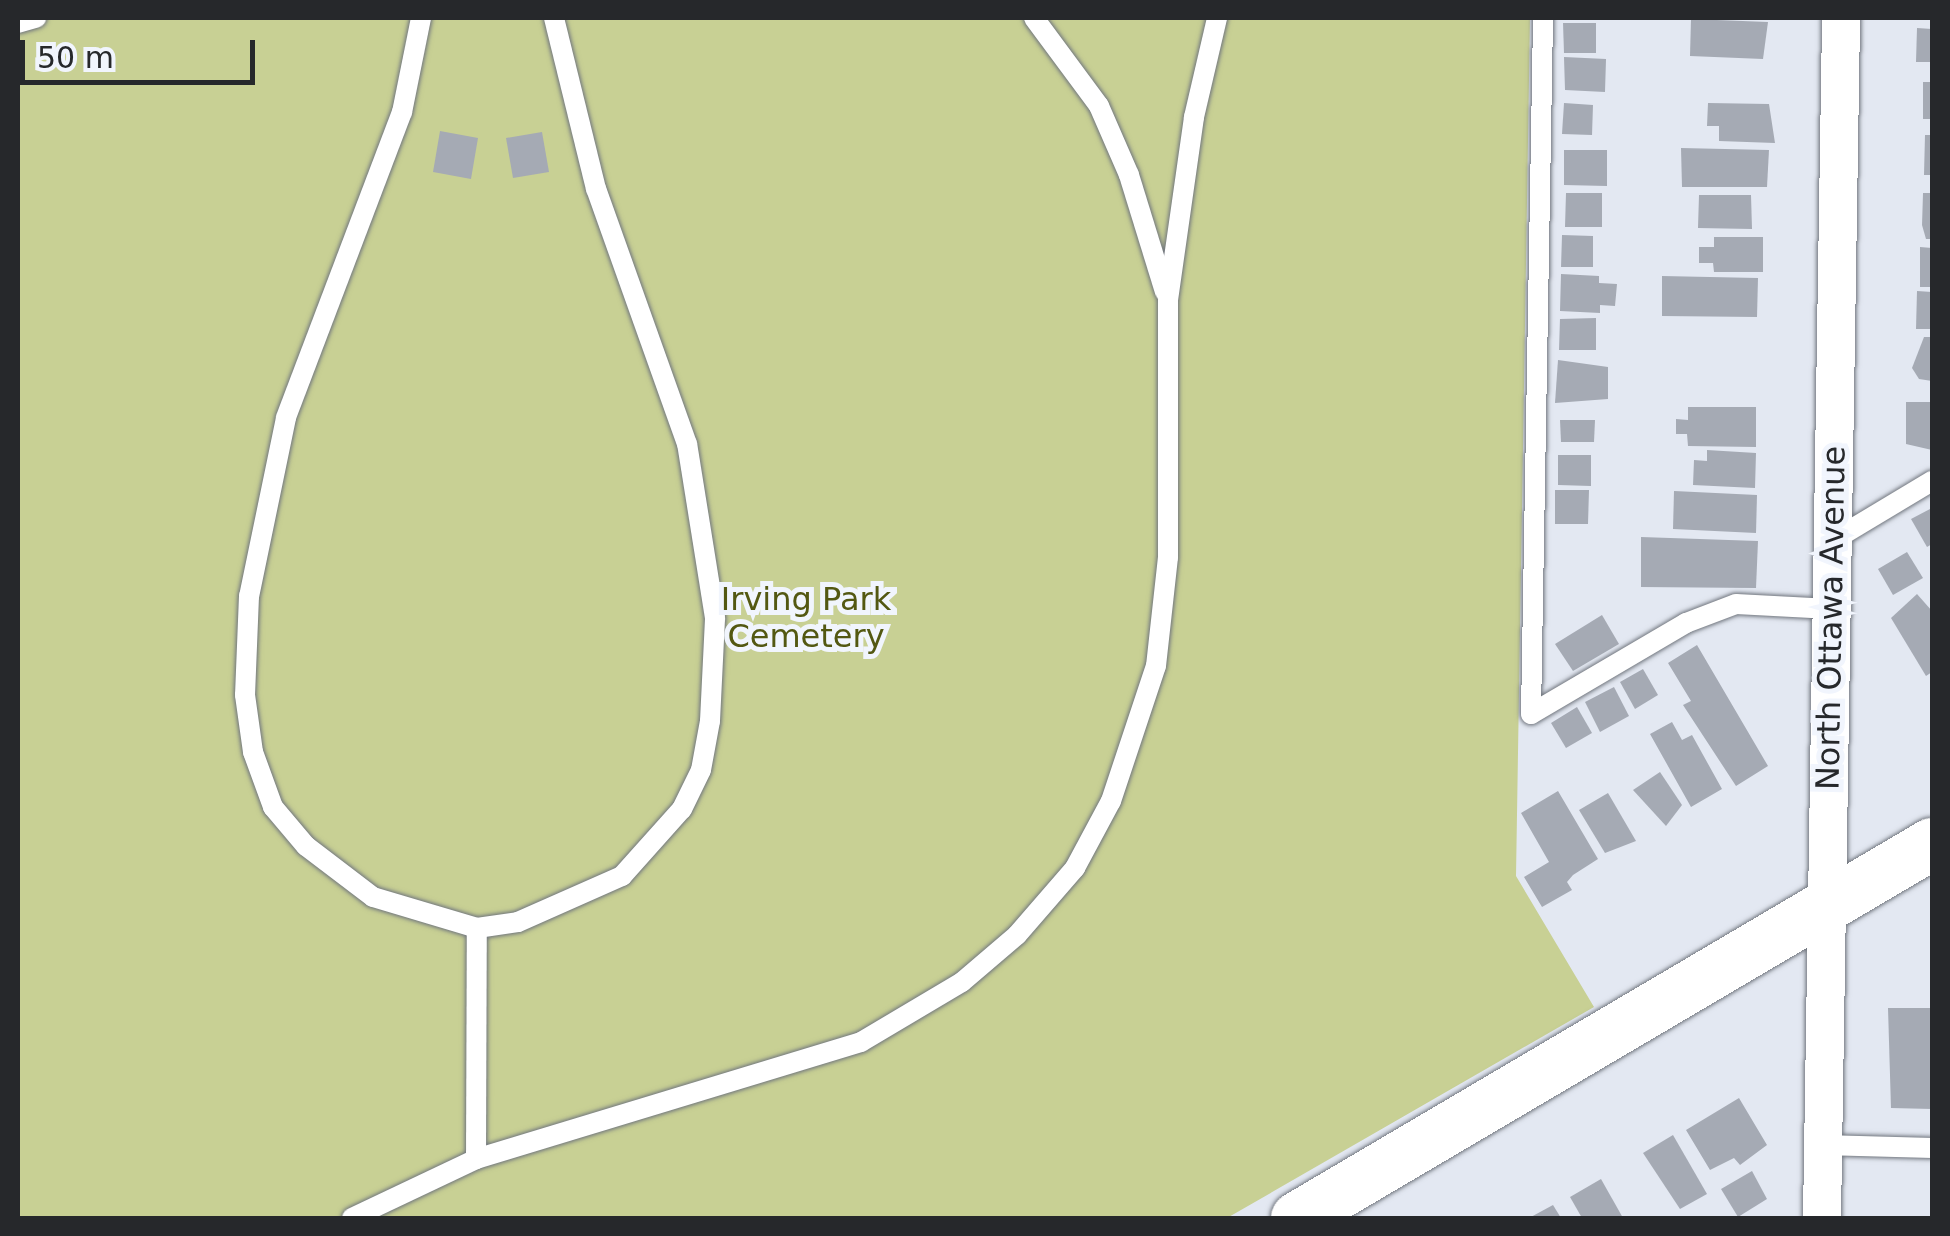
<!DOCTYPE html>
<style>
body{margin:0}
#map{position:relative;width:1950px;height:1236px;overflow:hidden;background:#e3e8f2;font-family:"DejaVu Sans",sans-serif}
div>[style]{position:absolute}
[style*='--x']{left:calc(var(--x)*1px);top:calc(var(--y)*1px);width:calc(var(--w)*1px);rotate:calc(var(--a)*1deg)}
.green>*{inset:0;background:#c8d094}
.building>*{inset:0;background:#a5aab4}
.roads{filter:drop-shadow(0 0 2px #71767e) drop-shadow(0 0 2px #71767e)}
.lane>*{height:20px;margin:-10px;padding:0 10px;transform-origin:10px;border-radius:10px;background:#fff}
.street>*{height:38px;margin:-19px;padding:0 19px;transform-origin:19px;border-radius:19px;background:#fff}
.secondary>*{height:52px;margin:-26px;padding:0 26px;transform-origin:26px;border-radius:26px;background:#fff}
span{translate:-50% -50%;white-space:nowrap;text-align:center;line-height:1.15;-webkit-text-stroke:10px #f1f5fd;paint-order:stroke}
.park-label{font-size:32px;color:#535812}
.street-label{font-size:32px;color:#26282b}
.frame{position:absolute;inset:0;border:20px solid #26282b;pointer-events:none}
.scale{position:absolute;left:20px;top:40px;width:235px;height:45px;box-sizing:border-box;border:5px solid #26282b;border-top:0;padding-left:12px;font-size:30px;line-height:35px;white-space:nowrap;color:#26282b;-webkit-text-stroke:8px #f1f5fd;paint-order:stroke}
</style>
<div id="map">
<div class="green">
<div style="clip-path:polygon(18px 18px,1530px 18px,1516px 876px,1594px 1007px,1227px 1218px,18px 1218px)"></div>
</div>
<div class="building">
<div style="clip-path:polygon(1691px 19px,1768px 22px,1763px 59px,1690px 56px)"></div>
<div style="clip-path:polygon(1563px 23px,1596px 23px,1596px 53px,1564px 53px)"></div>
<div style="clip-path:polygon(1917px 28px,1932px 29px,1932px 62px,1916px 62px)"></div>
<div style="clip-path:polygon(1564px 57px,1606px 59px,1605px 92px,1565px 90px)"></div>
<div style="clip-path:polygon(1923px 82px,1932px 82px,1932px 119px,1923px 119px)"></div>
<div style="clip-path:polygon(1564px 103px,1593px 105px,1592px 135px,1562px 134px)"></div>
<div style="clip-path:polygon(1708px 103px,1769px 104px,1775px 143px,1719px 141px,1719px 126px,1707px 126px)"></div>
<div style="clip-path:polygon(440px 131px,478px 138px,471px 179px,433px 172px)"></div>
<div style="clip-path:polygon(542px 132px,549px 172px,513px 178px,506px 138px)"></div>
<div style="clip-path:polygon(1925px 135px,1932px 135px,1932px 175px,1924px 175px)"></div>
<div style="clip-path:polygon(1681px 148px,1769px 150px,1767px 187px,1682px 187px)"></div>
<div style="clip-path:polygon(1564px 150px,1607px 150px,1607px 186px,1564px 185px)"></div>
<div style="clip-path:polygon(1566px 193px,1602px 193px,1602px 227px,1565px 227px)"></div>
<div style="clip-path:polygon(1923px 193px,1932px 193px,1932px 239px,1926px 239px,1922px 225px)"></div>
<div style="clip-path:polygon(1699px 195px,1751px 195px,1752px 229px,1698px 228px)"></div>
<div style="clip-path:polygon(1562px 235px,1593px 236px,1593px 267px,1561px 267px)"></div>
<div style="clip-path:polygon(1714px 237px,1763px 237px,1763px 272px,1714px 272px,1713px 263px,1699px 263px,1699px 247px,1714px 247px)"></div>
<div style="clip-path:polygon(1920px 247px,1932px 248px,1932px 287px,1920px 287px)"></div>
<div style="clip-path:polygon(1561px 274px,1599px 276px,1599px 283px,1617px 284px,1615px 306px,1600px 305px,1600px 313px,1560px 311px)"></div>
<div style="clip-path:polygon(1662px 276px,1758px 278px,1757px 317px,1662px 316px)"></div>
<div style="clip-path:polygon(1917px 291px,1932px 292px,1932px 329px,1916px 329px)"></div>
<div style="clip-path:polygon(1596px 318px,1596px 350px,1559px 350px,1560px 319px)"></div>
<div style="clip-path:polygon(1924px 337px,1932px 337px,1932px 381px,1919px 379px,1912px 368px)"></div>
<div style="clip-path:polygon(1558px 360px,1608px 367px,1608px 399px,1555px 403px)"></div>
<div style="clip-path:polygon(1906px 402px,1932px 402px,1932px 450px,1906px 444px)"></div>
<div style="clip-path:polygon(1688px 407px,1756px 407px,1756px 447px,1688px 446px,1687px 434px,1676px 434px,1676px 419px,1688px 420px)"></div>
<div style="clip-path:polygon(1560px 420px,1595px 420px,1594px 442px,1561px 442px)"></div>
<div style="clip-path:polygon(1707px 450px,1756px 453px,1755px 488px,1693px 485px,1694px 460px,1707px 461px)"></div>
<div style="clip-path:polygon(1558px 455px,1591px 455px,1591px 486px,1558px 485px)"></div>
<div style="clip-path:polygon(1555px 490px,1589px 490px,1588px 524px,1555px 524px)"></div>
<div style="clip-path:polygon(1674px 491px,1757px 495px,1756px 533px,1673px 529px)"></div>
<div style="clip-path:polygon(1930px 509px,1932px 544px,1927px 547px,1911px 519px)"></div>
<div style="clip-path:polygon(1641px 537px,1758px 541px,1756px 588px,1641px 587px)"></div>
<div style="clip-path:polygon(1907px 552px,1923px 578px,1893px 595px,1878px 569px)"></div>
<div style="clip-path:polygon(1917px 594px,1932px 611px,1932px 672px,1926px 676px,1891px 618px)"></div>
<div style="clip-path:polygon(1602px 615px,1619px 644px,1573px 671px,1555px 644px)"></div>
<div style="clip-path:polygon(1697px 645px,1768px 766px,1736px 786px,1683px 705px,1691px 701px,1668px 663px)"></div>
<div style="clip-path:polygon(1643px 669px,1658px 695px,1635px 709px,1620px 682px)"></div>
<div style="clip-path:polygon(1614px 687px,1629px 716px,1600px 732px,1585px 702px)"></div>
<div style="clip-path:polygon(1577px 707px,1592px 733px,1566px 748px,1551px 723px)"></div>
<div style="clip-path:polygon(1672px 722px,1682px 740px,1692px 735px,1722px 789px,1691px 807px,1650px 734px)"></div>
<div style="clip-path:polygon(1660px 772px,1682px 805px,1666px 826px,1633px 790px)"></div>
<div style="clip-path:polygon(1558px 791px,1598px 859px,1573px 875px,1567px 882px,1572px 890px,1542px 907px,1524px 877px,1549px 862px,1521px 813px)"></div>
<div style="clip-path:polygon(1608px 793px,1636px 841px,1605px 853px,1579px 810px)"></div>
<div style="clip-path:polygon(1888px 1008px,1932px 1008px,1932px 1109px,1891px 1108px)"></div>
<div style="clip-path:polygon(1739px 1098px,1767px 1145px,1740px 1165px,1734px 1158px,1710px 1170px,1686px 1130px)"></div>
<div style="clip-path:polygon(1673px 1135px,1707px 1194px,1680px 1209px,1643px 1153px)"></div>
<div style="clip-path:polygon(1752px 1171px,1767px 1199px,1738px 1217px,1721px 1189px)"></div>
<div style="clip-path:polygon(1601px 1179px,1623px 1218px,1582px 1218px,1570px 1197px)"></div>
<div style="clip-path:polygon(1553px 1205px,1561px 1218px,1529px 1218px)"></div>
</div>
<div class="roads">
<div class="lane">
<div style="--x:421;--y:18;--w:96;--a:101.4"></div>
<div style="--x:402;--y:112;--w:327;--a:110.8"></div>
<div style="--x:286;--y:418;--w:182;--a:101.7"></div>
<div style="--x:249;--y:596;--w:99;--a:92.3"></div>
<div style="--x:245;--y:695;--w:58;--a:82"></div>
<div style="--x:253;--y:752;--w:59;--a:70"></div>
<div style="--x:273;--y:807;--w:51;--a:49.8"></div>
<div style="--x:306;--y:846;--w:84;--a:37.3"></div>
<div style="--x:373;--y:897;--w:109;--a:16.6"></div>
<div style="--x:477;--y:928;--w:41;--a:-8.3"></div>
<div style="--x:518;--y:922;--w:114;--a:-23.9"></div>
<div style="--x:622;--y:876;--w:90;--a:-48.2"></div>
<div style="--x:682;--y:809;--w:43;--a:-64"></div>
<div style="--x:701;--y:770;--w:50;--a:-79.6"></div>
<div style="--x:710;--y:721;--w:103;--a:-87.2"></div>
<div style="--x:715;--y:618;--w:176;--a:-99.1"></div>
<div style="--x:687;--y:444;--w:271;--a:-109.6"></div>
<div style="--x:596;--y:189;--w:176;--a:-103.8"></div>
<div style="--x:1034;--y:18;--w:109;--a:53.5"></div>
<div style="--x:1099;--y:106;--w:75;--a:66.5"></div>
<div style="--x:1129;--y:175;--w:122;--a:72.9"></div>
<div style="--x:18;--y:23;--w:19;--a:-16"></div>
<div style="--x:1832;--y:541;--w:117;--a:-31"></div>
<div style="--x:1531;--y:714;--w:696;--a:-89.01"></div>
<div style="--x:1531;--y:714;--w:180;--a:-30.4"></div>
<div style="--x:1686;--y:623;--w:53;--a:-20.8"></div>
<div style="--x:1736;--y:604;--w:95;--a:3"></div>
<div style="--x:1823;--y:1145;--w:109;--a:1.6"></div>
<div style="--x:476;--y:1159;--w:231;--a:-89.8"></div>
<div style="--x:352;--y:1218;--w:137;--a:-25.4"></div>
<div style="--x:476;--y:1159;--w:402;--a:-16.9"></div>
<div style="--x:861;--y:1042;--w:117;--a:-30.7"></div>
<div style="--x:962;--y:982;--w:72;--a:-40.5"></div>
<div style="--x:1017;--y:935;--w:89;--a:-49.1"></div>
<div style="--x:1075;--y:868;--w:76;--a:-61.8"></div>
<div style="--x:1111;--y:801;--w:142;--a:-71.6"></div>
<div style="--x:1156;--y:666;--w:110;--a:-83.7"></div>
<div style="--x:1168;--y:557;--w:257;--a:-90"></div>
<div style="--x:1168;--y:300;--w:185;--a:-81.9"></div>
<div style="--x:1194;--y:117;--w:102;--a:-76.9"></div>
</div>
<div class="street">
<div style="--x:1822;--y:1218;--w:1200;--a:-89.09"></div>
</div>
<div class="secondary">
<div style="--x:1297;--y:1218;--w:737;--a:-30.5"></div>
</div>
</div>
<div class="park-label">
<span style="left:806px;top:618px">Irving Park<br>Cemetery</span>
</div>
<div class="street-label">
<span style="left:1831px;top:618px;rotate:-89deg">North Ottawa Avenue</span>
</div>
<div class="frame"></div>
<div class="scale">50 m</div>
</div>
